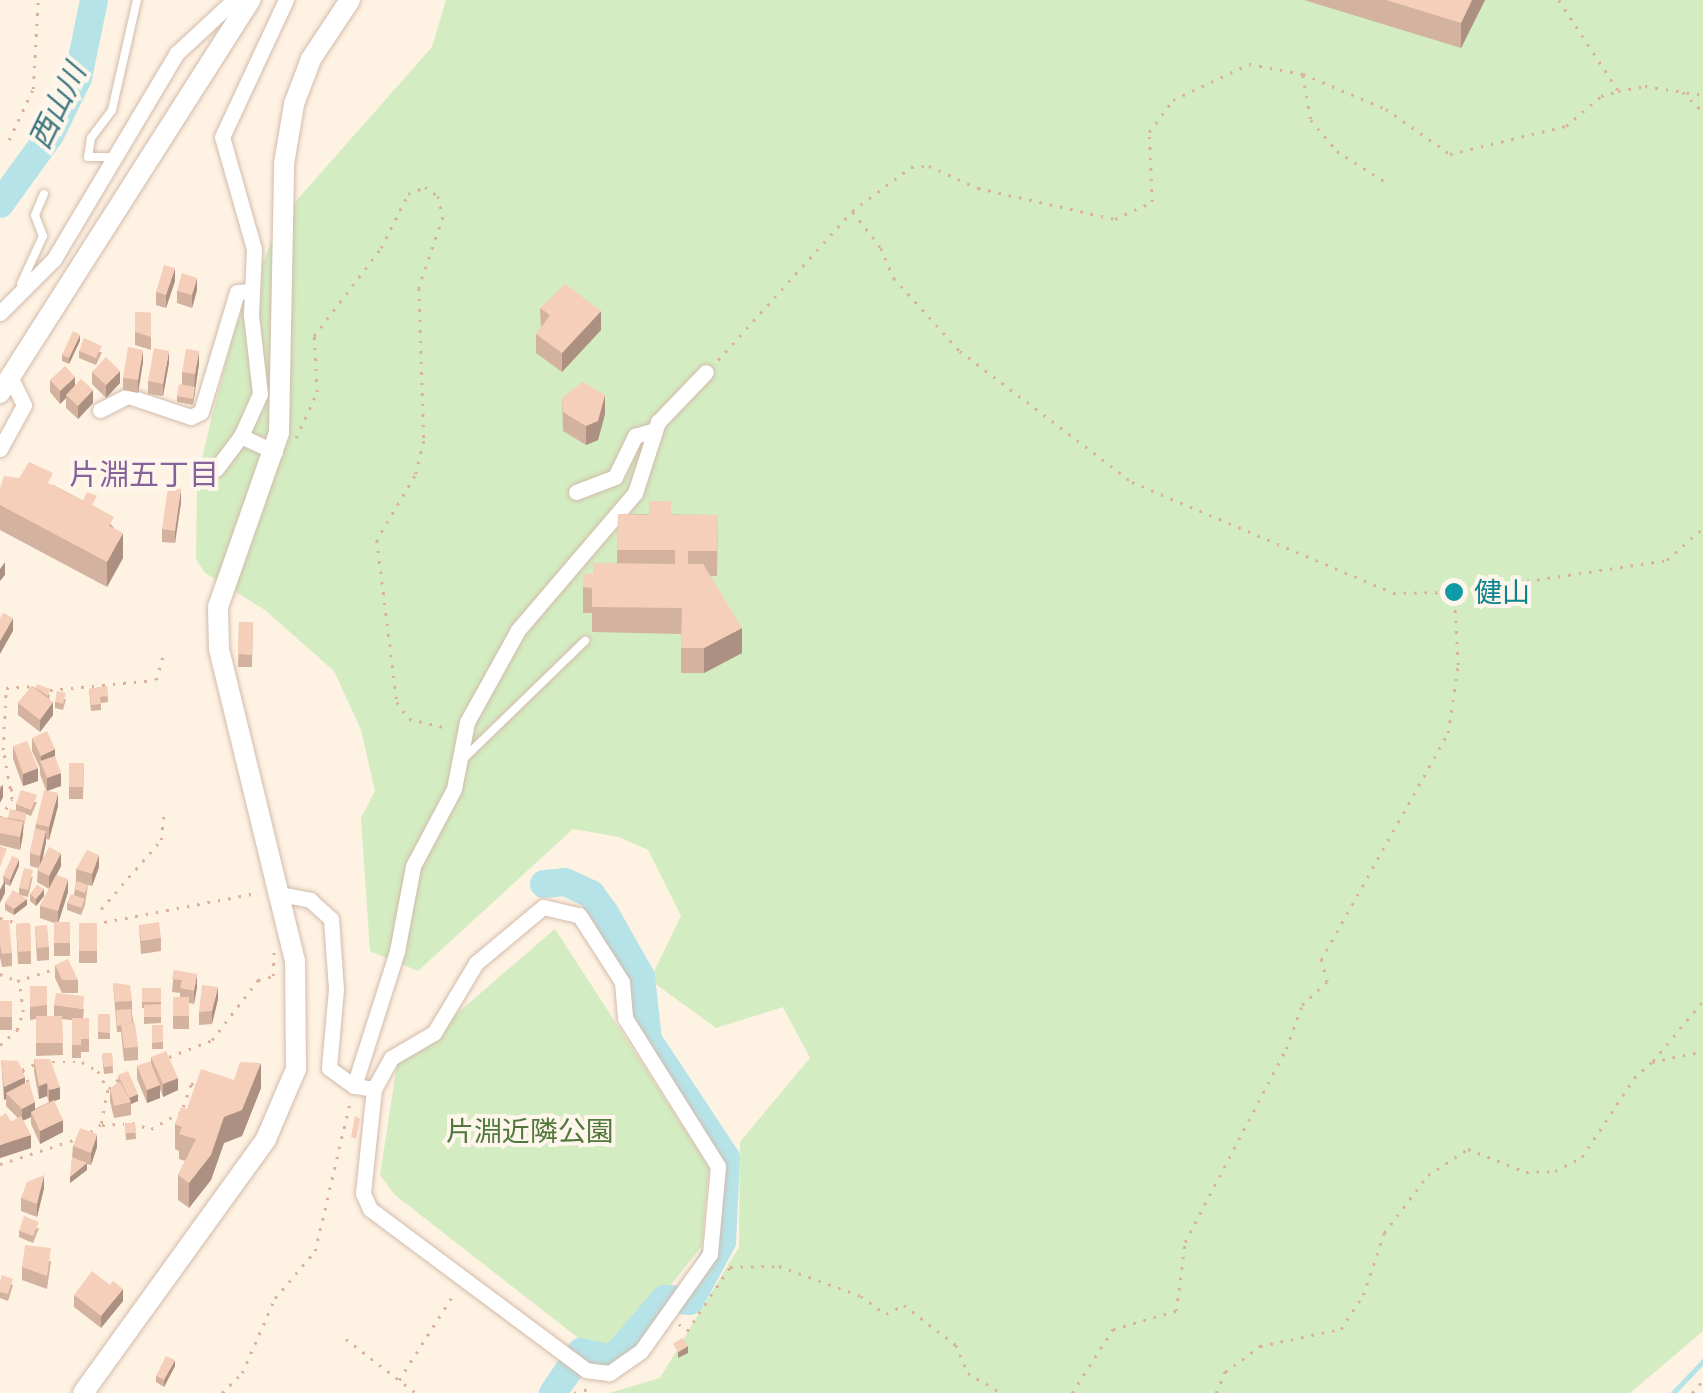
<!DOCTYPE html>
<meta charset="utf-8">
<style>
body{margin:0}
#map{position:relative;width:1703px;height:1393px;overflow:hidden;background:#fef2e3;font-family:"Archivo Narrow","Noto Sans JP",sans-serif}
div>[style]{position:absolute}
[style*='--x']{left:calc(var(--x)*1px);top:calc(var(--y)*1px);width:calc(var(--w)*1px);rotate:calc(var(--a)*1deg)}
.green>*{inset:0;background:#d4ecc1}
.stream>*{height:5px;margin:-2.5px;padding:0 2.5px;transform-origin:2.5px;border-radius:2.5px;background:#b6e3e8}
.river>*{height:28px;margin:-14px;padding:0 14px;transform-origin:14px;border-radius:14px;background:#b6e3e8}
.path>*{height:2.5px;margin-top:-1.25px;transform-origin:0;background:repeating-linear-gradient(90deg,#dab29c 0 2.5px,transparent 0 10.5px)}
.roads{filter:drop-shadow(0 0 2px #d2bbab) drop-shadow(0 0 2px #d2bbab)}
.service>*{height:8px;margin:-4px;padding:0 4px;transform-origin:4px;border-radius:4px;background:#fff}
.minor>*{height:15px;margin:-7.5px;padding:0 7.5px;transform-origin:7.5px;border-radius:7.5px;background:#fff}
.tertiary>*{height:20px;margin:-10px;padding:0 10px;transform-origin:10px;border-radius:10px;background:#fff}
.wall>*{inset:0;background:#d3b29f}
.shaded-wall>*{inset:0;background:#ac9182}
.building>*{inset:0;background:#f5cfb9}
.dots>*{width:28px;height:28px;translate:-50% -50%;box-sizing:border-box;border:5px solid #fff6eb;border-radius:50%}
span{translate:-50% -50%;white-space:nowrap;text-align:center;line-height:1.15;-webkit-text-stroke:8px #fff6eb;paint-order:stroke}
.culture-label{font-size:28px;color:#0d838f}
.left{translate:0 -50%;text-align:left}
.park-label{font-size:28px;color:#50783c}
.water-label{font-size:30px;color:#3a757e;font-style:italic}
.neighbourhood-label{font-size:30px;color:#86629b}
</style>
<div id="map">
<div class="green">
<div style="clip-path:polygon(446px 0,1703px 0,1703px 1331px,1630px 1393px,609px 1393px,660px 1378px,739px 1247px,740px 1142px,810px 1058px,783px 1007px,716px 1028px,650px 980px,681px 916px,648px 850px,619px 837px,573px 829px,418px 971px,370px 951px,361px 818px,375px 791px,361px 730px,334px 671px,265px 610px,205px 573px,196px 559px,197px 480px,211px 420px,235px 328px,282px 217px,432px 47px)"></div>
<div style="clip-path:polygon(555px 929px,709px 1167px,702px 1246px,626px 1341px,605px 1349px,586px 1344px,395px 1195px,380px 1175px,397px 1065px)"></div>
</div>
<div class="stream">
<div style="--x:1673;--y:1393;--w:44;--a:-46.8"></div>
</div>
<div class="river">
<div style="--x:0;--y:204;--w:85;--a:-54.1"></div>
<div style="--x:50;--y:135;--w:64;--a:-63.8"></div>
<div style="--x:78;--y:78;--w:80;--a:-78.4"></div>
<div style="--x:544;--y:884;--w:21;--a:-5"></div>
<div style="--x:565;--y:882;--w:29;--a:25"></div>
<div style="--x:591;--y:894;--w:24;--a:54"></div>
<div style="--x:605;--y:913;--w:73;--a:60.6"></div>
<div style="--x:641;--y:977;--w:63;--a:83.7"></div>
<div style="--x:648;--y:1040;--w:141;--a:56.5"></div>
<div style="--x:726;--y:1158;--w:84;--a:92.7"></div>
<div style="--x:722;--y:1242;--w:67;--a:118.5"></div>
<div style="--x:690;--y:1301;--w:25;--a:-175"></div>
<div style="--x:665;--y:1299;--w:79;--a:130.9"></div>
<div style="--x:613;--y:1359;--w:33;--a:-168"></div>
<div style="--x:581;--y:1352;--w:50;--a:124.3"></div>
</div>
<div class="path">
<div style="--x:1559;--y:0;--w:108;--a:56.8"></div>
<div style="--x:1303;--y:75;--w:46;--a:79.9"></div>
<div style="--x:1311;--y:120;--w:40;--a:50"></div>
<div style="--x:1337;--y:151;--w:59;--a:32.6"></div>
<div style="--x:1683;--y:92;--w:28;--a:45"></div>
<div style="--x:9;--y:140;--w:56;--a:-64.8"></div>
<div style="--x:33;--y:89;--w:89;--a:-86.8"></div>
<div style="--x:853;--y:212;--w:46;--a:52.1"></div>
<div style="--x:881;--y:248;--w:33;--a:67"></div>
<div style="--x:894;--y:278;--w:98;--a:47.9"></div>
<div style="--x:960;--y:351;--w:216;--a:37.3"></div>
<div style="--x:1132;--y:482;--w:284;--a:23"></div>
<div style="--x:1393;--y:593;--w:61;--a:-0.9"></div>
<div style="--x:1454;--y:592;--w:215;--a:-8.5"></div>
<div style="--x:1667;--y:560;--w:48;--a:-41.6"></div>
<div style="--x:718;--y:360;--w:200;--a:-48"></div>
<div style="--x:852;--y:211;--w:74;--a:-36.7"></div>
<div style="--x:911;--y:167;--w:18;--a:-3"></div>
<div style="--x:929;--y:166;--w:54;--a:24.2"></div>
<div style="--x:978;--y:188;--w:140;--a:12.8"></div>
<div style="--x:1115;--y:219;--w:41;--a:-24.7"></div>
<div style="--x:1152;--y:202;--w:70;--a:-92.5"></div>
<div style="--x:1149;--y:132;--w:40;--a:-53"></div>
<div style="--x:1173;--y:100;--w:84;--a:-25.3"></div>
<div style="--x:1249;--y:64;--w:55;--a:10.5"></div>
<div style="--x:1303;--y:74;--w:90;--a:22.9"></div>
<div style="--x:1386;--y:109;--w:78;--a:35.1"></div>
<div style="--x:1450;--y:154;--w:119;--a:-13.6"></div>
<div style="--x:1566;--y:126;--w:46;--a:-40.6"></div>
<div style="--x:1601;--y:96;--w:18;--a:-16"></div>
<div style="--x:1618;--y:91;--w:27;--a:-10"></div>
<div style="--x:1645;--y:86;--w:59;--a:8.8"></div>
<div style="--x:296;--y:438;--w:51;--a:-65.5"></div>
<div style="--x:317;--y:392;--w:56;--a:-93.1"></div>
<div style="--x:314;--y:336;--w:111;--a:-52.7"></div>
<div style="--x:381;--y:248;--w:60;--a:-63.4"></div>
<div style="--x:408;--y:194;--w:18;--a:-22"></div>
<div style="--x:425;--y:187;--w:16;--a:35"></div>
<div style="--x:438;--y:196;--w:22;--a:77"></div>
<div style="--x:443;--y:217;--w:75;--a:108.7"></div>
<div style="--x:419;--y:288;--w:153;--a:88.1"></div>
<div style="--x:424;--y:441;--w:36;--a:104"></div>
<div style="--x:415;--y:476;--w:74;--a:120.7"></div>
<div style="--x:377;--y:540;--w:163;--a:83"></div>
<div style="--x:397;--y:702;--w:21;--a:55"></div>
<div style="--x:409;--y:719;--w:40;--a:13"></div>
<div style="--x:50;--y:690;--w:106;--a:-5.4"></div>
<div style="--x:156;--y:680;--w:26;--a:-74"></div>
<div style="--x:0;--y:787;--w:22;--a:13"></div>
<div style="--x:0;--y:818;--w:22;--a:-58"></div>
<div style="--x:12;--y:799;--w:50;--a:-100.4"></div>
<div style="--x:3;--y:750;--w:62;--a:-87.2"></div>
<div style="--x:6;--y:688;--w:32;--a:-4"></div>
<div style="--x:101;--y:909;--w:91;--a:-49"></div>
<div style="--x:161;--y:840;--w:30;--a:-84"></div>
<div style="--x:0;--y:918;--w:19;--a:16"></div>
<div style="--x:94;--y:924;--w:166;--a:-10.8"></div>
<div style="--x:0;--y:974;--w:18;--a:22"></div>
<div style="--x:17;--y:981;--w:35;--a:-18"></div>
<div style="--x:0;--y:1045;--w:23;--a:-41"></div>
<div style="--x:17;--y:1030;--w:19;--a:-72"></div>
<div style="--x:23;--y:1012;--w:32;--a:-97"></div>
<div style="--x:169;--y:1057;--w:46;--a:-21.6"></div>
<div style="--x:212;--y:1040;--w:76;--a:-52.5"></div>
<div style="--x:258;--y:980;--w:16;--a:-15"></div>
<div style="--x:273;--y:976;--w:24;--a:-88"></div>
<div style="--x:1653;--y:1061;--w:78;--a:-50.2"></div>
<div style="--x:52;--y:1062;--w:30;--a:0"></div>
<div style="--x:82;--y:1062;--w:18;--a:29"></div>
<div style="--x:98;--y:1071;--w:21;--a:62"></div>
<div style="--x:108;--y:1090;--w:36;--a:101"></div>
<div style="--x:101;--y:1125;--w:12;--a:145"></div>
<div style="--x:28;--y:1082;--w:13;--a:-117"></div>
<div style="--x:22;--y:1070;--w:14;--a:-25"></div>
<div style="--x:109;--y:1089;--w:16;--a:-47"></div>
<div style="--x:183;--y:1107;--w:24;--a:-71"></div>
<div style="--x:191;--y:1084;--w:7;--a:-16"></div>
<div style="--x:132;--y:1123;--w:20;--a:18"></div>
<div style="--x:151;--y:1129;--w:32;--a:-30"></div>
<div style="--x:102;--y:1125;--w:22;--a:-3"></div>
<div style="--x:0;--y:1164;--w:83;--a:-18.2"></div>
<div style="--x:679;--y:1324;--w:11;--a:41"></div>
<div style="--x:687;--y:1331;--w:77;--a:-56.1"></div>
<div style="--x:730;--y:1267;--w:49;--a:-1.2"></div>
<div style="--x:779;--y:1266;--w:87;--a:20.1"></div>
<div style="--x:861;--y:1296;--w:31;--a:36"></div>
<div style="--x:886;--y:1314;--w:20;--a:-27"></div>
<div style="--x:904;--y:1305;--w:66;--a:37.6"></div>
<div style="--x:956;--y:1345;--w:30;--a:67"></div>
<div style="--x:968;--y:1373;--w:39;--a:31"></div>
<div style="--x:346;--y:1339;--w:88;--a:37.6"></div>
<div style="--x:399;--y:1380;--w:104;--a:-57.5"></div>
<div style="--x:222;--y:1393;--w:28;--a:-45"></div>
<div style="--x:242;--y:1373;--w:82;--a:-66.3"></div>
<div style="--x:275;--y:1298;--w:62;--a:-49.6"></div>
<div style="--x:315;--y:1251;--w:153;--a:-76.8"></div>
<div style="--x:574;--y:1393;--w:19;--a:-16"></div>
<div style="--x:1072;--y:1393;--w:76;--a:-57.4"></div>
<div style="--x:1113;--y:1329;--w:66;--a:-15.9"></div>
<div style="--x:1176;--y:1311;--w:70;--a:-82.6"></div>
<div style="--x:1185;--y:1242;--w:218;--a:-62.4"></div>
<div style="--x:1286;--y:1049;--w:47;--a:-70"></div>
<div style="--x:1302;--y:1005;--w:34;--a:-43"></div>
<div style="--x:1327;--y:982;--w:23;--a:-105"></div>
<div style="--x:1321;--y:960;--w:260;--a:-60.8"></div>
<div style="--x:1448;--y:733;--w:69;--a:-81.6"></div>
<div style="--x:1458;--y:665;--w:72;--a:-93.2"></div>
<div style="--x:1216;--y:1393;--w:23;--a:-67"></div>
<div style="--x:1225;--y:1372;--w:44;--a:-36.6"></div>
<div style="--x:1260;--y:1346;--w:83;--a:-11.9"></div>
<div style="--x:1341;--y:1329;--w:40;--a:-57.1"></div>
<div style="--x:1363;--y:1295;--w:65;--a:-71.3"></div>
<div style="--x:1384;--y:1233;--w:73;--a:-52.8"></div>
<div style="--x:1428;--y:1175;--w:48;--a:-33"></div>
<div style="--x:1468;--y:1149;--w:62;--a:21.6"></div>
<div style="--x:1526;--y:1172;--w:29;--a:-2"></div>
<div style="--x:1555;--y:1171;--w:30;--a:-27"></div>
<div style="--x:1582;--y:1157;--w:95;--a:-56.6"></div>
<div style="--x:1634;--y:1078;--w:24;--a:-42"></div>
<div style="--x:1652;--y:1062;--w:52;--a:-12.2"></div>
<div style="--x:1692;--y:1393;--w:17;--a:-50"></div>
</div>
<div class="roads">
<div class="service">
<div style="--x:113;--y:157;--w:25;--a:180"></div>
<div style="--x:88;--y:157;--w:19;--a:-81"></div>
<div style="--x:91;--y:138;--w:35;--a:-53"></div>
<div style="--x:112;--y:110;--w:113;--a:-77.2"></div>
<div style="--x:21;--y:284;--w:53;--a:-65.4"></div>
<div style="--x:43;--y:236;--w:22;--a:-111"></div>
<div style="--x:35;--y:215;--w:23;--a:-67"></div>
<div style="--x:461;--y:761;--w:173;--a:-44.1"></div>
</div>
<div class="minor">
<div style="--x:0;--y:313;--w:76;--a:-45"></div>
<div style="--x:54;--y:259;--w:240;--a:-59.2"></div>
<div style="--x:177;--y:53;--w:78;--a:-42.9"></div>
<div style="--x:100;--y:410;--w:31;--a:-27"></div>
<div style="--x:128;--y:396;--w:66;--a:18.4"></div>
<div style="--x:191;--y:417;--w:11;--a:-27"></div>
<div style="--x:201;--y:412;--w:125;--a:-73.3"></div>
<div style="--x:237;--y:292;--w:15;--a:-4"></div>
<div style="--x:0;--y:449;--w:50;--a:-61.4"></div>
<div style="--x:24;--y:405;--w:32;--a:-116"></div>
<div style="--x:275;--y:452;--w:38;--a:-155"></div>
<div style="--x:241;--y:436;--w:46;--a:-65.7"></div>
<div style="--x:260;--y:394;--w:80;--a:-96.5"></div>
<div style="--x:251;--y:315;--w:66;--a:-87.4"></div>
<div style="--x:254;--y:249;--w:116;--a:-105.9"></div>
<div style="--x:222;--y:137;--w:151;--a:-65"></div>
<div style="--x:216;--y:469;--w:41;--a:-52.9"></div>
<div style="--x:576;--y:492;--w:42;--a:-21"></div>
<div style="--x:615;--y:477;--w:46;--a:-64"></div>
<div style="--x:635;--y:436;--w:21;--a:-17"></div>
<div style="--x:280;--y:894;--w:31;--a:11"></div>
<div style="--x:310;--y:900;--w:28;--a:42"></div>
<div style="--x:331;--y:919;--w:70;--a:85.9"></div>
<div style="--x:336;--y:989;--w:79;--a:95.1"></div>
<div style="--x:329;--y:1068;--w:31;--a:36"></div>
<div style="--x:543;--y:907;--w:37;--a:13"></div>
<div style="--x:579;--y:915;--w:80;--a:57.3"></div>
<div style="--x:622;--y:982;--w:36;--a:85"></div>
<div style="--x:625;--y:1018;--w:175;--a:57.9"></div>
<div style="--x:718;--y:1166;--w:88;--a:95.2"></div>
<div style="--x:710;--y:1254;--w:119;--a:125.4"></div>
<div style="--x:641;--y:1351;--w:39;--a:145"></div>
<div style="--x:609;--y:1373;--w:23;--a:-173"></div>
<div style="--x:586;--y:1370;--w:269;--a:-143.3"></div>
<div style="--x:370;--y:1209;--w:17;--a:-114"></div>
<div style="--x:363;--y:1193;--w:105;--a:-84"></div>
<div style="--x:374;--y:1089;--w:35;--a:-61"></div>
<div style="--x:391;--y:1058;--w:50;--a:-30.2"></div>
<div style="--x:434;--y:1033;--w:82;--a:-59"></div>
<div style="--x:476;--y:963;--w:87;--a:-39.9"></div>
<div style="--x:374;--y:1089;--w:20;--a:-171"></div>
<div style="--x:354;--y:1086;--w:142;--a:-72.3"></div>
<div style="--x:397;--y:951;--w:86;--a:-79.3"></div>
<div style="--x:413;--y:866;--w:87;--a:-62"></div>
<div style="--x:454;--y:789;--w:68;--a:-79"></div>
<div style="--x:467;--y:722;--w:105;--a:-61"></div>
<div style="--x:518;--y:630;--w:180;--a:-49.5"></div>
<div style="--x:635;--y:493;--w:75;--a:-72.1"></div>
<div style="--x:658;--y:422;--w:69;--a:-46.2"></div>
</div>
<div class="tertiary">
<div style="--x:0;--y:393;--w:466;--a:-57.5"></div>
<div style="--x:83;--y:1393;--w:313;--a:-54.2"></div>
<div style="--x:266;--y:1139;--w:76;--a:-66.8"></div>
<div style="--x:296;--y:1069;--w:108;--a:-90.5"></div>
<div style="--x:295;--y:961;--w:321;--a:-103.7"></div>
<div style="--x:219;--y:649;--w:42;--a:-91.4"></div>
<div style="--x:218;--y:607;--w:184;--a:-70.7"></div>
<div style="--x:279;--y:433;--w:269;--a:-88.9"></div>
<div style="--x:284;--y:164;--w:61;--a:-80.5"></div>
<div style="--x:294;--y:104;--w:48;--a:-69.3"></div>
<div style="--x:311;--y:59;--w:71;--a:-56.5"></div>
</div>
</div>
<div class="wall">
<div style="clip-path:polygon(1304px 0,1485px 0,1461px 48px)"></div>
<div style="clip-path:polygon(175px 281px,166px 308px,156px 305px,156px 292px)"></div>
<div style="clip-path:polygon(197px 290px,192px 308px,177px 303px,177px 291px)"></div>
<div style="clip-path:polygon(540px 308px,601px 330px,562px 372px,536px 353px,536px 334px,541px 328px)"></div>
<div style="clip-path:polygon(135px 312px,151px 313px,151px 350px,135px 345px)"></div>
<div style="clip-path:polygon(80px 341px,69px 364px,62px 361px,62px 355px)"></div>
<div style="clip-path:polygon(79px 351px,102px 352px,96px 365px,79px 358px)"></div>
<div style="clip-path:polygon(143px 362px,138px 393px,123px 390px,123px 378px)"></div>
<div style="clip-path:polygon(169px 363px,163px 396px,148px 394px,148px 381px)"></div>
<div style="clip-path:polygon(199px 364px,193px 405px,177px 402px,177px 396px,182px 384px,182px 372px)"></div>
<div style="clip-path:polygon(92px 372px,120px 383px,106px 398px,92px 384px)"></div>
<div style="clip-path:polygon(50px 380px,75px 385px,93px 403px,78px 419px,66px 408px,66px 398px,60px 404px,50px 392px)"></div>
<div style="clip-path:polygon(562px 398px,605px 414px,598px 440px,586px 445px,563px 431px)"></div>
<div style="clip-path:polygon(53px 485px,97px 508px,114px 528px,123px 558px,107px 587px,0 530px,0 488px)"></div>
<div style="clip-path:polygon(181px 502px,175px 543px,162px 542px,162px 529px)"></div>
<div style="clip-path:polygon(618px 514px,718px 515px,717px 576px,710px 576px,742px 653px,704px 673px,681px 673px,681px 634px,592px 632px,592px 613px,583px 613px,583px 574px,593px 574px,617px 563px)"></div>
<div style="clip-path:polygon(239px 622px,253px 622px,252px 667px,238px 667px)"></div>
<div style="clip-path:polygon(32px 686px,50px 695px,49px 699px,53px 715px,40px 732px,18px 715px,18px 703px)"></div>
<div style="clip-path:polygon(107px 686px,108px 702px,101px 703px,101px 710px,91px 711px,89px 689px)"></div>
<div style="clip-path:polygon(66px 699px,63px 710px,55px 708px,55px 702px)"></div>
<div style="clip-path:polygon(32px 738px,55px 757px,61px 786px,47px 791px,58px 806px,49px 840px,46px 839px,43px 858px,61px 866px,51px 885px,68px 892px,58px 922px,70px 922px,70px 956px,54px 956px,54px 923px,40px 918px,40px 906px,49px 889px,37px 882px,38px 868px,30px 866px,30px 853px,36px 824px,46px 790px,40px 774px,40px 768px,32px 751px)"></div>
<div style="clip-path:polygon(13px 746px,38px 781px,23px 786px,13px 759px)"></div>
<div style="clip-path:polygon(69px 763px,84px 763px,83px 799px,69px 799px)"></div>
<div style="clip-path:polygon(37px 802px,31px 816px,26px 814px,20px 850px,0 845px,0 817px,8px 818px,16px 810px,16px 804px)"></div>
<div style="clip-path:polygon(19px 866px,10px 886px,5px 884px,5px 893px,3px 876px)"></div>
<div style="clip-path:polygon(99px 867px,92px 886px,88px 885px,85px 905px,81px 915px,67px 910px,67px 903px,74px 895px,76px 882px,76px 869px)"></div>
<div style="clip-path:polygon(33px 876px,28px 897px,20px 895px,27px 905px,14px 915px,5px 910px,5px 903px,19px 894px,19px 888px)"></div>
<div style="clip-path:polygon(30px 894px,44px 896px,36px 906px,30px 901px)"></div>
<div style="clip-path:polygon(0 920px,12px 953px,12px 966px,2px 967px,0 957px)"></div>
<div style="clip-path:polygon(30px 923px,31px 964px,18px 964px,16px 924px)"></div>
<div style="clip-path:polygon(79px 923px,97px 923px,97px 963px,79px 963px)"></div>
<div style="clip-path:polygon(139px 925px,161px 938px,161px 951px,141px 954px)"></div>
<div style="clip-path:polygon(35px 926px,49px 947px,49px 960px,37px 961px)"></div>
<div style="clip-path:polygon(55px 965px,78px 980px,78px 993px,62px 993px,55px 978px)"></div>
<div style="clip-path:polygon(174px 970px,197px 987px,194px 1004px,189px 1003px,189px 1029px,173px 1029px,173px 997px,180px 997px,180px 993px,172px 992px)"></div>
<div style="clip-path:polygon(113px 983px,132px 1001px,132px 1014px,138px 1047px,138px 1060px,124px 1061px,121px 1032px,117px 1032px)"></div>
<div style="clip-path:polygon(30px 986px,47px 986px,47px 1016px,54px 1016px,54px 1005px,84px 1009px,83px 1018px,89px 1018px,89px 1052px,81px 1052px,81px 1058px,72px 1058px,72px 1020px,62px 1019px,63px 1055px,36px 1056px,36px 1019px,30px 1020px)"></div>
<div style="clip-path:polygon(142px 988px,161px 988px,161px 1023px,144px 1024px,144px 1008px,142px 1008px)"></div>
<div style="clip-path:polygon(218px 999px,212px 1024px,199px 1025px,199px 1012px)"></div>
<div style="clip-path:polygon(0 1001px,12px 1001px,12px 1030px,0 1030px)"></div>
<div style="clip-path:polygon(98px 1014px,110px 1014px,110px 1039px,98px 1039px)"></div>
<div style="clip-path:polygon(152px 1025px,163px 1025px,163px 1049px,152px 1049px)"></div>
<div style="clip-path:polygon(112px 1053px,113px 1073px,104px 1074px,102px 1054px)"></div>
<div style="clip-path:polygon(151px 1057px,178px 1090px,163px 1097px,160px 1089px,160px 1098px,147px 1103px,137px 1079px,137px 1066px,151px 1063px)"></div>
<div style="clip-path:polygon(34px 1059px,60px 1099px,54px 1101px,63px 1132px,40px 1144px,31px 1124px,31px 1117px,23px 1121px,31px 1148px,0 1158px,11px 1122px,18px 1118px,6px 1106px,6px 1099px,4px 1100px,1px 1060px,25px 1083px,35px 1109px,49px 1102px,47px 1096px,39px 1099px,34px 1072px)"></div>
<div style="clip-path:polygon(118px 1075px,138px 1101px,131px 1104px,131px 1115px,114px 1118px,110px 1101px,110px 1089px,119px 1082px)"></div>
<div style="clip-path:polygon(234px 1080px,261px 1088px,242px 1136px,224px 1143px,211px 1180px,189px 1208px,178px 1200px,178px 1175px,185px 1161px,179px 1159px,179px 1151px,175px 1149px,175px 1124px,187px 1109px)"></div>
<div style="clip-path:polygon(125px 1123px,135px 1123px,136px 1139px,126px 1140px)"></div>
<div style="clip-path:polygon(73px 1146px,97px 1147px,91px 1165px,87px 1164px,87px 1170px,70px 1183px)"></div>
<div style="clip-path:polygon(44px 1188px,37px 1217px,21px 1211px,21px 1198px)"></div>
<div style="clip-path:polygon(39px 1228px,33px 1243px,19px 1237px,19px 1231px)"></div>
<div style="clip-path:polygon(51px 1261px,47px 1289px,22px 1280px,22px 1267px)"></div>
<div style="clip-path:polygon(0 1282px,13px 1285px,8px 1301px,0 1298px)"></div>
<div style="clip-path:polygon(74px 1295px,123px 1301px,101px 1328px,74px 1307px)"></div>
<div style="clip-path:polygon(175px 1366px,164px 1387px,156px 1382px,156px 1376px)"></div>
</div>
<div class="shaded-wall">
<div style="clip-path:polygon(1472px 0,1485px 0,1461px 48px,1461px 23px)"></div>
<div style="clip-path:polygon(175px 268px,175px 281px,166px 308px,166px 295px)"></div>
<div style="clip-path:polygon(197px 278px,197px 290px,192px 308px,192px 295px)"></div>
<div style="clip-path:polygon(601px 311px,601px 330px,562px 372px,562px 353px)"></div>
<div style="clip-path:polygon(80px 335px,80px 341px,69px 364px,69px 358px)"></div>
<div style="clip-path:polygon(143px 350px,143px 362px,138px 393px,138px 380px)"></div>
<div style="clip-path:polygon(169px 351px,169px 363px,163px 396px,163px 384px)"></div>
<div style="clip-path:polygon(199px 351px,199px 364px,193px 405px,195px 374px)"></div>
<div style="clip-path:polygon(120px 371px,120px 383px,106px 398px,106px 385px)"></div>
<div style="clip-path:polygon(75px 377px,75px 390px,66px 395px,66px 398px,60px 404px,60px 391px)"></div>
<div style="clip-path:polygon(93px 390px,93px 403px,78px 419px,78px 406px)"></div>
<div style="clip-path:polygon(605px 395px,605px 414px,598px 440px,586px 445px,586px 426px)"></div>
<div style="clip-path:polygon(181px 489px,181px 502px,175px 543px,175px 531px)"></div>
<div style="clip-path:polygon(123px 533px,123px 558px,107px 587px,107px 562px)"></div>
<div style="clip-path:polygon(5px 562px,5px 575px,0 581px,0 569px)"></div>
<div style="clip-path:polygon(13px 618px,13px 631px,0 654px,0 641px)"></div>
<div style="clip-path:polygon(742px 628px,742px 653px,704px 673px,704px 648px)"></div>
<div style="clip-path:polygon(53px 702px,53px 715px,40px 732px,40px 720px)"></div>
<div style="clip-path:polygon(55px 749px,55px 762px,41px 763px,41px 756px)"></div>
<div style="clip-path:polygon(38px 768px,38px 781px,23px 786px,23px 774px)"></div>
<div style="clip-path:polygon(61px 773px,61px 786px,47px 791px,47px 778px)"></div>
<div style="clip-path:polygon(3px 784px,3px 797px,0 803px,0 790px)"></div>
<div style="clip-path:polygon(58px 793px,58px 806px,49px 840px,49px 827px)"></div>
<div style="clip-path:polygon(23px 822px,23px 835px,20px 850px,20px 837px)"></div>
<div style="clip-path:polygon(46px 831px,46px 843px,40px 869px,40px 856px)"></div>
<div style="clip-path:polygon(61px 853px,61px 866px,49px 889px,49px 876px)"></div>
<div style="clip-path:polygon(99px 855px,99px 867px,92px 886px,92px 874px)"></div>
<div style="clip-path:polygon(19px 859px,19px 866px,10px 886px,10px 880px)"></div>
<div style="clip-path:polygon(68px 879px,68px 892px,58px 924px,58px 911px)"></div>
<div style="clip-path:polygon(5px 880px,5px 893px,0 903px,0 890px)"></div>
<div style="clip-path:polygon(44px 889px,44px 896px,36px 906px,36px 899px)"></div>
<div style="clip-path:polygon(27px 899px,27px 905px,14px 915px,14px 909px)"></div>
<div style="clip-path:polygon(197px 974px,197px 987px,194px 1004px,194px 991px)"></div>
<div style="clip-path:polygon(218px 987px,218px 999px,212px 1024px,212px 1011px)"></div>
<div style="clip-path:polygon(261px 1063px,261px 1088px,242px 1136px,224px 1143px,211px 1180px,189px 1208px,189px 1183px,224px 1117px)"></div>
<div style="clip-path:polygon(25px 1077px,25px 1090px,6px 1093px,6px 1099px,4px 1100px,4px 1087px)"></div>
<div style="clip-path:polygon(178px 1078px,178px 1090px,163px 1097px,163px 1084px)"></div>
<div style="clip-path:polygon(47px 1083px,47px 1096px,39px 1099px,39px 1086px)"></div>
<div style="clip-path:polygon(160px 1085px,160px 1098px,147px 1103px,147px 1090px)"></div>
<div style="clip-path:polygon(60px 1087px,60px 1099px,49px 1103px,49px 1090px)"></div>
<div style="clip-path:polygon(138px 1094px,138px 1101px,131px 1104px,129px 1098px)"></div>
<div style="clip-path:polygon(35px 1102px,35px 1115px,31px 1112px,31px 1117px,22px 1121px,22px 1109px)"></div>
<div style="clip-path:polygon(63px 1120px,63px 1132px,40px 1144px,40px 1131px)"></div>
<div style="clip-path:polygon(97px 1134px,97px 1147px,91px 1165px,91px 1153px)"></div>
<div style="clip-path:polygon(31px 1135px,31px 1148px,0 1158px,0 1145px)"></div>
<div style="clip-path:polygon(87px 1163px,87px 1170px,70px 1183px,70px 1177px)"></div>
<div style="clip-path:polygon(44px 1175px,44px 1188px,37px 1217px,37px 1204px)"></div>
<div style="clip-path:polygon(123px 1289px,123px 1301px,101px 1328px,101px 1316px)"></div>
<div style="clip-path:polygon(688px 1346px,688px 1353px,678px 1358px,678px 1352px)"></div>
<div style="clip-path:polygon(175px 1360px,175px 1366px,164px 1387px,164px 1380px)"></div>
</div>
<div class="building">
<div style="clip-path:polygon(1386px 0,1472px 0,1461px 23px)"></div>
<div style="clip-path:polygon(164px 265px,175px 268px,166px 295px,156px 292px)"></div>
<div style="clip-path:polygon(182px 273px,197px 278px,192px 295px,177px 291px)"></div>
<div style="clip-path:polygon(565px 284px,601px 311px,562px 353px,536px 334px,550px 315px,540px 308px)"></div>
<div style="clip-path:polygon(135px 312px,151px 313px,151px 337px,135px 332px)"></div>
<div style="clip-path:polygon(73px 331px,80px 335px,69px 358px,62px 355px)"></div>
<div style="clip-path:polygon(84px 338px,102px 346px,96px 358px,79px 351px)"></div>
<div style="clip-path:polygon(128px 347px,143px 350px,138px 380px,123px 378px)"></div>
<div style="clip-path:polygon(154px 348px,169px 351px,163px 384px,148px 381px)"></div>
<div style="clip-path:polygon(186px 349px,199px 351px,195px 374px,182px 372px)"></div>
<div style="clip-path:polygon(106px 357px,120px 371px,106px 385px,92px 372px)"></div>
<div style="clip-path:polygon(65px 366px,75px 377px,60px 391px,50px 380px)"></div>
<div style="clip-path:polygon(81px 379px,93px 390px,78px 406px,66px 395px)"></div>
<div style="clip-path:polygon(582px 382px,605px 395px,598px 421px,586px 426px,563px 412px,562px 398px)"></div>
<div style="clip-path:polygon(179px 384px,195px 387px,193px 399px,177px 396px)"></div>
<div style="clip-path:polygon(29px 462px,53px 473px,48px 483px,83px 501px,87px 492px,97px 496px,92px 505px,114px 517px,109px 526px,123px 533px,107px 562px,0 505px,0 488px,4px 476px,19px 478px)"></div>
<div style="clip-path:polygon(168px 487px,181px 489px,175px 531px,162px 529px)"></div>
<div style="clip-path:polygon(649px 501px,671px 501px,671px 515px,718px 515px,717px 551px,688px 551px,688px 564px,703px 564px,742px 628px,704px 648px,681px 648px,682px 608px,592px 607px,592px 588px,583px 587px,583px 574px,593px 574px,593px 563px,675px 564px,675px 550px,617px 550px,618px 514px,649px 515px)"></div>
<div style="clip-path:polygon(3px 613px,13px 618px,0 641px,0 618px)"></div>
<div style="clip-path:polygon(239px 622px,253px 622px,252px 655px,238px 654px)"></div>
<div style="clip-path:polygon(37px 684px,50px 689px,48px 696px,36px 688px)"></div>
<div style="clip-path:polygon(32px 686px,53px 702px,40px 720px,18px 703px)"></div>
<div style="clip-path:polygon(107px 686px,108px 696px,100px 697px,101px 704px,91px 705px,89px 689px)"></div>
<div style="clip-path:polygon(57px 691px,66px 693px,63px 704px,55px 702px)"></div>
<div style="clip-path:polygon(47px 731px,55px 749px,41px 756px,32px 738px)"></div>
<div style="clip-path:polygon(27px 741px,38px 768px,23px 774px,13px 746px)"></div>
<div style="clip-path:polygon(55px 756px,61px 773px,47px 778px,40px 761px)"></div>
<div style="clip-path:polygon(69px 763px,84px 763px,83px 787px,69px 787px)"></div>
<div style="clip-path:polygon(21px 790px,37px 795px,31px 810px,16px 804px)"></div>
<div style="clip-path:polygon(44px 790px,58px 793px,49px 827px,36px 824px)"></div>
<div style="clip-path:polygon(10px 809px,26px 813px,25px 821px,8px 818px)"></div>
<div style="clip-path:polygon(0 817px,23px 822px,20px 837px,0 833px)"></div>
<div style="clip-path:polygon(35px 828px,46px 831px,40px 856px,30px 853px)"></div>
<div style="clip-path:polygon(0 846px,7px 849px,0 867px)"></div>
<div style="clip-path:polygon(49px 847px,61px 853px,49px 876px,37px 870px)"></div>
<div style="clip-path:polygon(87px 850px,99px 855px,92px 874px,76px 869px)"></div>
<div style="clip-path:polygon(12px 856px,19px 859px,10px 880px,3px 876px)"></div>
<div style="clip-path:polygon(24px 868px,33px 870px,28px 890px,19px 888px)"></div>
<div style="clip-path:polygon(56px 875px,68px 879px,58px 911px,40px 906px)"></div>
<div style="clip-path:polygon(77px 881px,88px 885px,85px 893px,74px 889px)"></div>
<div style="clip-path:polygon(37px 885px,44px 889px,36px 899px,30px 894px)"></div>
<div style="clip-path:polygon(13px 890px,27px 899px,14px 909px,5px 903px)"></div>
<div style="clip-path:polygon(71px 894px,85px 899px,81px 908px,67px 903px)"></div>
<div style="clip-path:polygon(0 920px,9px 920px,12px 953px,2px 954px,0 944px)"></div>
<div style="clip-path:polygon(54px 922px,70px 922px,70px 943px,54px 943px)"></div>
<div style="clip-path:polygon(159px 922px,161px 938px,141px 941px,139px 925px)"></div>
<div style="clip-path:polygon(30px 923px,31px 951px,18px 952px,16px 924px)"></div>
<div style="clip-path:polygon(79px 923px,97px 923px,97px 951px,79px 951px)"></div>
<div style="clip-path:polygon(47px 925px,49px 947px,37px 948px,35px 926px)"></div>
<div style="clip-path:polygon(68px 959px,78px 980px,62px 980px,55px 965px)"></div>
<div style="clip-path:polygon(174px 970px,197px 974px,194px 991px,180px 988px,182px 980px,172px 979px)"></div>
<div style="clip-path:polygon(113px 983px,130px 985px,132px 1001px,115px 1002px)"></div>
<div style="clip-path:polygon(202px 985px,218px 987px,212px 1011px,199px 1012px)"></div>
<div style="clip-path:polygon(30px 986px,47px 986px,47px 1005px,30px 1007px)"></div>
<div style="clip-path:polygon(142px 988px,161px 988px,161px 1002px,142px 1002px)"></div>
<div style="clip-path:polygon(56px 993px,84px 996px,83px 1009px,54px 1005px)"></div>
<div style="clip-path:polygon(173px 997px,189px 997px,189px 1016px,173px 1016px)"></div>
<div style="clip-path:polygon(0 1001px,12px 1001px,12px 1017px,0 1017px)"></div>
<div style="clip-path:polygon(161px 1004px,161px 1017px,144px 1017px,144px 1005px)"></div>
<div style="clip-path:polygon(131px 1009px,132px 1023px,117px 1026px,116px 1010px)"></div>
<div style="clip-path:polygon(98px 1014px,110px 1014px,110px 1033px,98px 1032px)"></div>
<div style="clip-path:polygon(36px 1016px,62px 1016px,63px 1043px,36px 1043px)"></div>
<div style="clip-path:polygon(72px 1018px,89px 1018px,89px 1039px,81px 1039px,81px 1045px,72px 1045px)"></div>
<div style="clip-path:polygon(135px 1023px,138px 1047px,124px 1048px,121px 1024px)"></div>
<div style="clip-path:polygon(152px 1025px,163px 1025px,163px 1042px,152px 1043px)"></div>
<div style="clip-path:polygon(166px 1051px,178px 1078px,163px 1084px,151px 1057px)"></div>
<div style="clip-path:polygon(112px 1053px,113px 1066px,104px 1067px,102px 1054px)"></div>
<div style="clip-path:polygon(34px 1059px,50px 1059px,60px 1087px,49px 1090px,47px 1083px,39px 1086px)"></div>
<div style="clip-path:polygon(1px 1060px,18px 1061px,25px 1077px,4px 1087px)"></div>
<div style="clip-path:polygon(150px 1061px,160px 1085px,147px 1090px,137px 1066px)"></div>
<div style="clip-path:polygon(240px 1062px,261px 1063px,242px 1110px,224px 1117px,211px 1155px,189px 1183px,178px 1175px,196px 1139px,179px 1134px,182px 1127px,175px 1124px,181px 1107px,187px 1109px,201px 1069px,234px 1080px)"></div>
<div style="clip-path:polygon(128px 1071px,138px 1094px,129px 1098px,118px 1075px)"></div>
<div style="clip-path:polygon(29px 1081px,35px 1102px,22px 1109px,6px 1093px)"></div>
<div style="clip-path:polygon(120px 1082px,131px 1102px,114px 1106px,110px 1089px)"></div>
<div style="clip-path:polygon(54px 1100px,63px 1120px,40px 1131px,31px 1112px)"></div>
<div style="clip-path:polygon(6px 1113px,11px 1122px,21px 1116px,31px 1135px,0 1145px,0 1117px)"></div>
<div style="clip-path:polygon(355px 1116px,360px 1119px,356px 1139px,351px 1137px)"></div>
<div style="clip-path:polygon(125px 1123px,135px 1123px,136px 1133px,126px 1133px)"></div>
<div style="clip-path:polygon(80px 1128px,97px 1134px,91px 1153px,73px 1146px)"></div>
<div style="clip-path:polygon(72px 1157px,87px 1163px,70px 1177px)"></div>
<div style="clip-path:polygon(44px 1175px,37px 1204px,21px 1198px,27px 1182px)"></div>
<div style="clip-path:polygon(24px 1216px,39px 1222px,33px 1236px,19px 1231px)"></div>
<div style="clip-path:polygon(25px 1245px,51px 1248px,47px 1276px,22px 1267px)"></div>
<div style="clip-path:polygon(92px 1271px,110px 1285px,113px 1281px,123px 1289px,101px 1316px,74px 1295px)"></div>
<div style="clip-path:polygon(2px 1275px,13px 1279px,8px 1294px,0 1292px,0 1282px)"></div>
<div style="clip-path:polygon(682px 1338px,688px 1346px,678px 1352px,673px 1344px)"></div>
<div style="clip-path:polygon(166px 1356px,175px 1360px,164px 1380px,156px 1376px)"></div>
</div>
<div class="dots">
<div style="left:1454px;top:592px;background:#0f9aa8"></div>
</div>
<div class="culture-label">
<span class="left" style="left:1474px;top:592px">健山</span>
</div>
<div class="park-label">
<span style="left:530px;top:1131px">片淵近隣公園</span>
</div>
<div class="water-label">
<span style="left:57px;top:106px;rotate:-64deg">西山川</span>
</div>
<div class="neighbourhood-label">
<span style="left:144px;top:474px">片淵五丁目</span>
</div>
</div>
